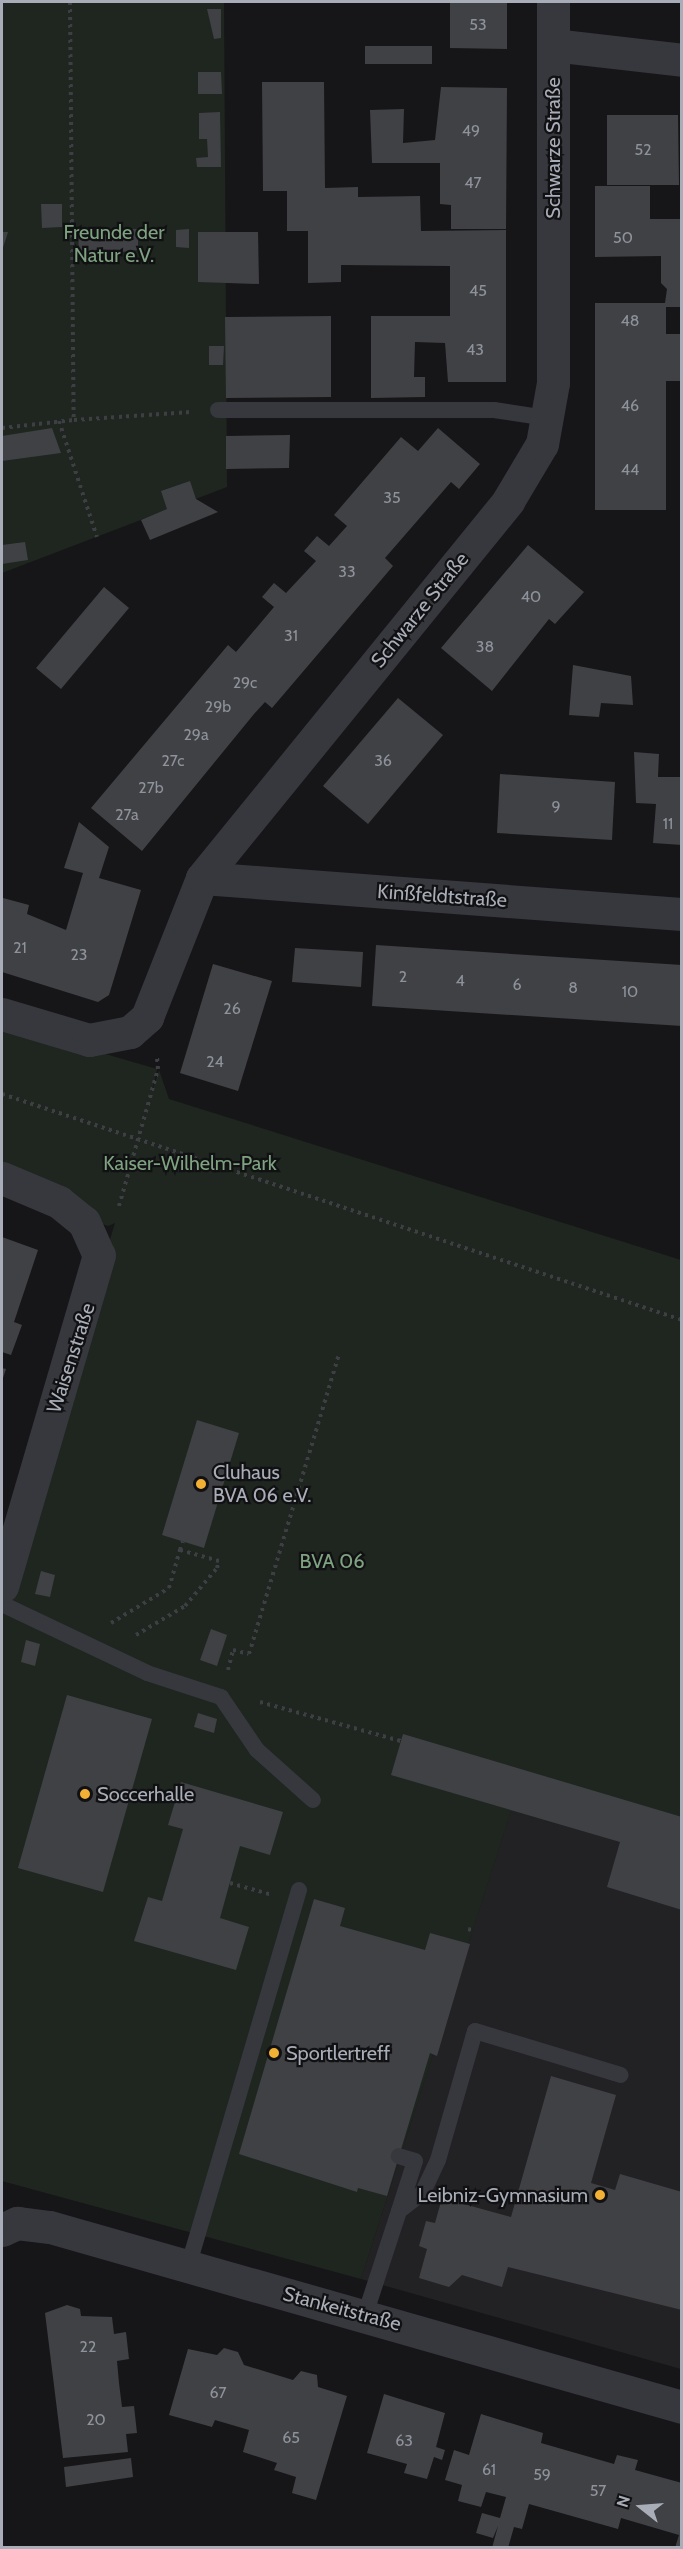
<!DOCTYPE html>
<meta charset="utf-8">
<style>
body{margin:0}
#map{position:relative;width:683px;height:2549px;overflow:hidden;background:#161618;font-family:Cabin,sans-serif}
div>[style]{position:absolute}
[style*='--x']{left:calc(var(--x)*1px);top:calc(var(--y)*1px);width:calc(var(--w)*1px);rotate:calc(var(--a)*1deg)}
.built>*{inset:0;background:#222225}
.green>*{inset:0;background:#1e261f}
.building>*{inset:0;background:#404145}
.path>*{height:4px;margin-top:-2px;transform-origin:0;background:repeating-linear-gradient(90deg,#3d3f44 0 3px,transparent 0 7.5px)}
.lane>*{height:16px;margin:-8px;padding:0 8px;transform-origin:8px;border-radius:8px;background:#37383d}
.street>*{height:33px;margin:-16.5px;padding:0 16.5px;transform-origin:16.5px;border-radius:16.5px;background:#37383d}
.dots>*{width:16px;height:16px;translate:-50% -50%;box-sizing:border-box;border:3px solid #111113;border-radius:50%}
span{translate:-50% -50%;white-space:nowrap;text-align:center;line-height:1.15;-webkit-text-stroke:4.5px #111113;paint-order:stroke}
.number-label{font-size:16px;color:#8e929b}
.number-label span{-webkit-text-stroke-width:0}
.street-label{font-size:20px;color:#a8adb8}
.park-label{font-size:20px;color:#7fa381}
.poi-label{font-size:20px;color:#a8adb8}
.left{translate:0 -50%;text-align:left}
.right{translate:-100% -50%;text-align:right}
.frame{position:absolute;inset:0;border:3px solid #a8adb8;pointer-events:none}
.north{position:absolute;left:611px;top:2477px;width:60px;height:60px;-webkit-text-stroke:4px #111113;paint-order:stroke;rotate:287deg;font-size:16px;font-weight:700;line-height:24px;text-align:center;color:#a8adb8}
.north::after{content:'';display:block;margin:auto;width:21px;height:27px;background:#a8adb8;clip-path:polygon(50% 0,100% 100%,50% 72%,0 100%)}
</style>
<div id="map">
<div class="built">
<div style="clip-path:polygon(511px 1810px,681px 1859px,681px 2369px,361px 2279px)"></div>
</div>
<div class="green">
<div style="clip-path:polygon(2px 2px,224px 2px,227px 487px,2px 573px)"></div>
<div style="clip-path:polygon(2px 1024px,157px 1069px,152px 1092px,159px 1070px,169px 1099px,681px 1260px,681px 1859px,511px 1811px,361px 2279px,2px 2181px,2px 1597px,115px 1223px,108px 1226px,2px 1188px)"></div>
</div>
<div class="building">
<div style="clip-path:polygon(450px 2px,507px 2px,507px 49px,450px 48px)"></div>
<div style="clip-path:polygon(207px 9px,221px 9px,221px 38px,214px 39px)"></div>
<div style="clip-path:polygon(365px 46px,432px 46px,432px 64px,365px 64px)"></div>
<div style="clip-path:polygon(198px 72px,221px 72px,222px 94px,198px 94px)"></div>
<div style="clip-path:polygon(262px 82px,324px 82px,325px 188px,358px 187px,358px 197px,420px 196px,421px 231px,506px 230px,506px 382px,448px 382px,445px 343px,415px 342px,414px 377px,425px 377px,425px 397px,371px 398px,371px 316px,450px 316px,450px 266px,341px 265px,341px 282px,308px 283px,308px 231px,287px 231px,287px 191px,263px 191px)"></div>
<div style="clip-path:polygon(441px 87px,507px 88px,506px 229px,451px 229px,451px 205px,440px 204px,440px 163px,372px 163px,370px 110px,404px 109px,403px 143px,435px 140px)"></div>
<div style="clip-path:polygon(220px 112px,221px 167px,197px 167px,196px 158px,208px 157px,207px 139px,199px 139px,199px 113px)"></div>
<div style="clip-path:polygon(607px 115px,678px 115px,679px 185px,607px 185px)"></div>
<div style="clip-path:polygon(595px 186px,650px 186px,650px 219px,682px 219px,682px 307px,666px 307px,666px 334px,682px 334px,682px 381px,666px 381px,666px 510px,595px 510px,595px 303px,665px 303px,667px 289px,661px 283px,661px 256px,595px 257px)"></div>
<div style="clip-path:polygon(41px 204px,62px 204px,62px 227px,42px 228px)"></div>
<div style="clip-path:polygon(78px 229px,138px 229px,138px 250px,79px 257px)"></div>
<div style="clip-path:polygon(189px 229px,189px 248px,176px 247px,176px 230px)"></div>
<div style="clip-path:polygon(2px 232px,8px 232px,2px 251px)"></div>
<div style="clip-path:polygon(198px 232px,258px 232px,259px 284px,198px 282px)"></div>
<div style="clip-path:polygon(331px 316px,331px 397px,226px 398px,225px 317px)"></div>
<div style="clip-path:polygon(209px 346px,224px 346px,223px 365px,209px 365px)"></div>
<div style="clip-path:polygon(52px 428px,61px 453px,2px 461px,2px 436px)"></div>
<div style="clip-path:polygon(438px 428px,480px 464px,459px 489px,451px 482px,385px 558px,393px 566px,272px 708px,265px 702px,254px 714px,142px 851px,91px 808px,228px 645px,236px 652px,274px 607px,262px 597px,274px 583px,286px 593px,316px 561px,304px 551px,317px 536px,329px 546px,347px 526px,334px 515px,401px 437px,418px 451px)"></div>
<div style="clip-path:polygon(290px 435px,289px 468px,226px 469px,226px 436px)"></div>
<div style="clip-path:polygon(190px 481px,196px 499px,218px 512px,150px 540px,141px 520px,167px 509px,161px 491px)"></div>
<div style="clip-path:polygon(25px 542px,28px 560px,2px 564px,2px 545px)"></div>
<div style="clip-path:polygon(528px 545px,584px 592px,555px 624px,549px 619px,492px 691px,441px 648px)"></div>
<div style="clip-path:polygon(104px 587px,129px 608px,61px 689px,36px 668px)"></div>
<div style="clip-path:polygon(573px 665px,631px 676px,633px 705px,601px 703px,599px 717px,569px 715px)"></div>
<div style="clip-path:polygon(398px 698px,443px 735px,368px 824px,323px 786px)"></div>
<div style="clip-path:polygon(634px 752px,659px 754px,658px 777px,682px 777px,682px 845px,653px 843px,656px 804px,636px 803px)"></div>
<div style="clip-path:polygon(500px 774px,615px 782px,612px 840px,497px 833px)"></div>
<div style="clip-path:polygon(79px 822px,109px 847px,99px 878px,141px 890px,109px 995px,98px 1002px,2px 972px,3px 898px,29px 905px,27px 914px,66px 930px,83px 873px,64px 868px)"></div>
<div style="clip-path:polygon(376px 945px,682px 965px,682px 1026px,372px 1006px)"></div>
<div style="clip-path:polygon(295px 948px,363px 952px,361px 987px,292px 982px)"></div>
<div style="clip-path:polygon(213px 964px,272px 981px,238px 1091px,180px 1073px)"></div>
<div style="clip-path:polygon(2px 1237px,38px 1250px,14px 1322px,22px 1325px,11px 1355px,2px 1352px)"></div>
<div style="clip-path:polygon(2px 1368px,6px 1369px,2px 1381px)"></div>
<div style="clip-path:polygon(197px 1420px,239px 1433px,204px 1548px,162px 1535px)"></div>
<div style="clip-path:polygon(41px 1571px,55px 1575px,50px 1597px,35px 1594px)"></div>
<div style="clip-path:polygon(211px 1629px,227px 1635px,217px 1666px,200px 1660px)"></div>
<div style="clip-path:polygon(26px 1640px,40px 1644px,35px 1666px,21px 1662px)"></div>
<div style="clip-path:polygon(67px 1695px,152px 1719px,103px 1892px,18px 1868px)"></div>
<div style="clip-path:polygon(198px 1713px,217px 1719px,214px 1733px,194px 1727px)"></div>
<div style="clip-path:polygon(403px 1734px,682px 1817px,682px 1910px,607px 1887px,620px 1842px,391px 1775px)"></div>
<div style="clip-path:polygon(181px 1782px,283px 1812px,270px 1855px,240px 1846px,220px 1918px,249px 1927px,236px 1970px,134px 1941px,148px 1897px,162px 1901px,183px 1829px,168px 1825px)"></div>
<div style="clip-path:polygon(314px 1899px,345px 1908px,340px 1926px,425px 1950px,430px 1933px,470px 1944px,437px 2056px,430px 2053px,387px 2196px,358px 2188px,357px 2192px,239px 2154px)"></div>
<div style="clip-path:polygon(551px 2076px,616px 2095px,591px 2183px,615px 2190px,620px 2174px,682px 2192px,682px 2310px,508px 2267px,502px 2287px,462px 2275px,449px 2287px,419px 2278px,427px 2249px,419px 2246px,426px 2221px,435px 2223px,442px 2198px,511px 2217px)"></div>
<div style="clip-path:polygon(67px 2305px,80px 2309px,81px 2316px,112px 2317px,114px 2334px,126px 2332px,129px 2359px,117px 2361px,119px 2383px,122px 2407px,134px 2406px,137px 2433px,126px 2434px,128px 2452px,63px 2458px,45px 2313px)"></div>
<div style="clip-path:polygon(224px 2348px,238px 2352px,244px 2365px,293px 2380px,301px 2371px,317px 2375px,318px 2387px,347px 2396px,316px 2500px,292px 2493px,296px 2477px,274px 2470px,277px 2463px,243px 2452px,249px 2430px,215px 2420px,212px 2427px,169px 2415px,188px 2349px,217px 2355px)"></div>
<div style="clip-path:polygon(384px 2394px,445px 2413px,436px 2447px,445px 2450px,442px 2460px,434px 2457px,427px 2479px,404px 2473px,407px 2464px,367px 2453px)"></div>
<div style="clip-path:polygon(481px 2414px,543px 2433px,541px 2443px,614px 2464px,617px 2455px,638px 2460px,635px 2470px,682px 2483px,682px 2548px,675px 2548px,679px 2535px,621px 2518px,618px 2529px,529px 2504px,522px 2529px,514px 2527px,508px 2548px,492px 2548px,498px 2526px,493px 2538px,476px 2533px,482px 2513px,500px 2518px,506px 2497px,486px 2492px,481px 2507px,458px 2501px,462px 2485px,445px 2480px,454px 2450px,469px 2455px)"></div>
<div style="clip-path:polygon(131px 2458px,133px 2477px,66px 2487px,64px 2467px)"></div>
</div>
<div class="path">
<div style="--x:70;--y:2;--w:418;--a:89.5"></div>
<div style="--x:74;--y:420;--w:117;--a:-3.9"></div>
<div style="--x:59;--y:421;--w:122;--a:71.9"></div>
<div style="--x:2;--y:428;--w:72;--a:-6.3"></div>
<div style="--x:2;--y:1094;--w:717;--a:18.38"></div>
<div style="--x:119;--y:1206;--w:142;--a:-74.1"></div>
<div style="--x:158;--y:1069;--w:12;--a:-95"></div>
<div style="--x:111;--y:1623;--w:68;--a:-31.1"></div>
<div style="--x:169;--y:1588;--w:40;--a:-74"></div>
<div style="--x:136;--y:1635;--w:57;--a:-30.6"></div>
<div style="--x:185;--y:1606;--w:50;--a:-49.9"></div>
<div style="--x:217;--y:1568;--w:7;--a:-74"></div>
<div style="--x:219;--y:1561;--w:41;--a:-164.2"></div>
<div style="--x:180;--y:1550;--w:9;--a:-72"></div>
<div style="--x:228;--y:1670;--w:21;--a:-76"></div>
<div style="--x:233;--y:1650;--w:16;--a:14"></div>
<div style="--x:249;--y:1654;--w:313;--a:-73.3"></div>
<div style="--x:260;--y:1702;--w:146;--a:15.5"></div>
<div style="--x:230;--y:1883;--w:41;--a:15.8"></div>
<div style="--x:468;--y:1929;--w:6;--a:18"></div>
</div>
<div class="lane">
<div style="--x:218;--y:410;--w:276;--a:0"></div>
<div style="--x:494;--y:410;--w:54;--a:8.6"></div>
<div style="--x:2;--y:1604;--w:161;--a:25.4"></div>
<div style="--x:147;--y:1673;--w:78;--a:18"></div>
<div style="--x:221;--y:1697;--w:64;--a:55.8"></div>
<div style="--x:257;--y:1750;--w:75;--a:41.8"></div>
<div style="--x:399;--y:2211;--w:52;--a:-72.3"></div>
<div style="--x:415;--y:2161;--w:17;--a:-163"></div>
<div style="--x:188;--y:2267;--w:393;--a:-73.6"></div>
<div style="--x:365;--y:2315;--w:109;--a:-71.9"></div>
<div style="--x:399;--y:2211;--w:31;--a:-38"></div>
<div style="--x:423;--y:2192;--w:35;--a:-65"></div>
<div style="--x:438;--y:2160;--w:134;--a:-74"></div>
<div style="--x:475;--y:2031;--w:152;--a:16.8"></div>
</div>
<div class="street">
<div style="--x:553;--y:45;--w:130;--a:6.6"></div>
<div style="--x:202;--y:878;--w:481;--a:4.3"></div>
<div style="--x:2;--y:1014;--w:91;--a:16.6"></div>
<div style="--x:89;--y:1040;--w:42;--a:-11"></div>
<div style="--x:130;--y:1032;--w:23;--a:-41"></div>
<div style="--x:147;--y:1017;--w:149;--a:-68.4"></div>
<div style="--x:202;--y:878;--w:486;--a:-50.9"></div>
<div style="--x:508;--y:501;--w:66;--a:-59.2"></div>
<div style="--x:542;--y:444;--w:62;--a:-79.8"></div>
<div style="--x:553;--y:383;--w:381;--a:-90"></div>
<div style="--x:2;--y:1178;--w:62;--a:22.8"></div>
<div style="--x:59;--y:1202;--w:32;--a:39"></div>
<div style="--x:84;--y:1222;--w:36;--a:66"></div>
<div style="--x:99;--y:1255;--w:345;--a:106.3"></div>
<div style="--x:2;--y:2230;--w:17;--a:-25"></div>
<div style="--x:17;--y:2223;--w:33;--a:7"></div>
<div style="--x:50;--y:2227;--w:657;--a:15.9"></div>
</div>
<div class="dots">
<div style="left:201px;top:1484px;background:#f2b134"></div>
<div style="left:85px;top:1794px;background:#f2b134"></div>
<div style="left:274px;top:2053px;background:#f2b134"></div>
<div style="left:600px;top:2195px;background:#f2b134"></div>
</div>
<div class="number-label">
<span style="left:478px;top:25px">53</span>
<span style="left:471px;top:131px">49</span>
<span style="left:643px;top:150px">52</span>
<span style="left:473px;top:183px">47</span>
<span style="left:623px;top:238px">50</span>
<span style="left:478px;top:291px">45</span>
<span style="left:630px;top:321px">48</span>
<span style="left:475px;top:350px">43</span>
<span style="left:630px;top:406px">46</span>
<span style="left:630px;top:470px">44</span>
<span style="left:392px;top:498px">35</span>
<span style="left:347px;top:572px">33</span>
<span style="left:531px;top:597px">40</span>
<span style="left:291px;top:636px">31</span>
<span style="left:485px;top:647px">38</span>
<span style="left:245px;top:683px">29c</span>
<span style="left:218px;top:707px">29b</span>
<span style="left:196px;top:735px">29a</span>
<span style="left:173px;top:761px">27c</span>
<span style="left:383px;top:761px">36</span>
<span style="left:151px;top:788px">27b</span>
<span style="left:556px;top:807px">9</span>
<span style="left:127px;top:815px">27a</span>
<span style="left:668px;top:824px">11</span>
<span style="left:20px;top:948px">21</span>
<span style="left:79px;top:955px">23</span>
<span style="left:403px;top:977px">2</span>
<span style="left:460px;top:981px">4</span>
<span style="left:517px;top:985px">6</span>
<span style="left:573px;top:988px">8</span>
<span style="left:630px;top:992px">10</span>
<span style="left:232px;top:1009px">26</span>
<span style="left:215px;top:1062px">24</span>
<span style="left:88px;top:2347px">22</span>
<span style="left:218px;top:2393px">67</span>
<span style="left:96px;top:2420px">20</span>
<span style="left:291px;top:2438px">65</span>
<span style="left:404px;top:2441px">63</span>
<span style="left:489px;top:2470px">61</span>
<span style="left:542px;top:2475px">59</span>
<span style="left:598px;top:2491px">57</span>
</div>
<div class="street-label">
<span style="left:553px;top:148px;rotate:-90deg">Schwarze Straße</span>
<span style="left:420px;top:610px;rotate:-51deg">Schwarze Straße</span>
<span style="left:442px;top:896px;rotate:4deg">Kinßfeldtstraße</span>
<span style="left:71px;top:1358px;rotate:-72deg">Waisenstraße</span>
<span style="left:342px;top:2309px;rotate:15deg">Stankeitstraße</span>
</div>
<div class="park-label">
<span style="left:114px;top:244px">Freunde der<br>Natur e.V.</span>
<span style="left:190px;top:1163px">Kaiser-Wilhelm-Park</span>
<span style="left:332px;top:1561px">BVA 06</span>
</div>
<div class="poi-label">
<span class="left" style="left:213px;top:1484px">Cluhaus<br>BVA 06 e.V.</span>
<span class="left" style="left:97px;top:1794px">Soccerhalle</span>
<span class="left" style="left:286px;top:2053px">Sportlertreff</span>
<span class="right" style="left:588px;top:2195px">Leibniz-Gymnasium</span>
</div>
<div class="frame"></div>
<div class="north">N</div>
</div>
